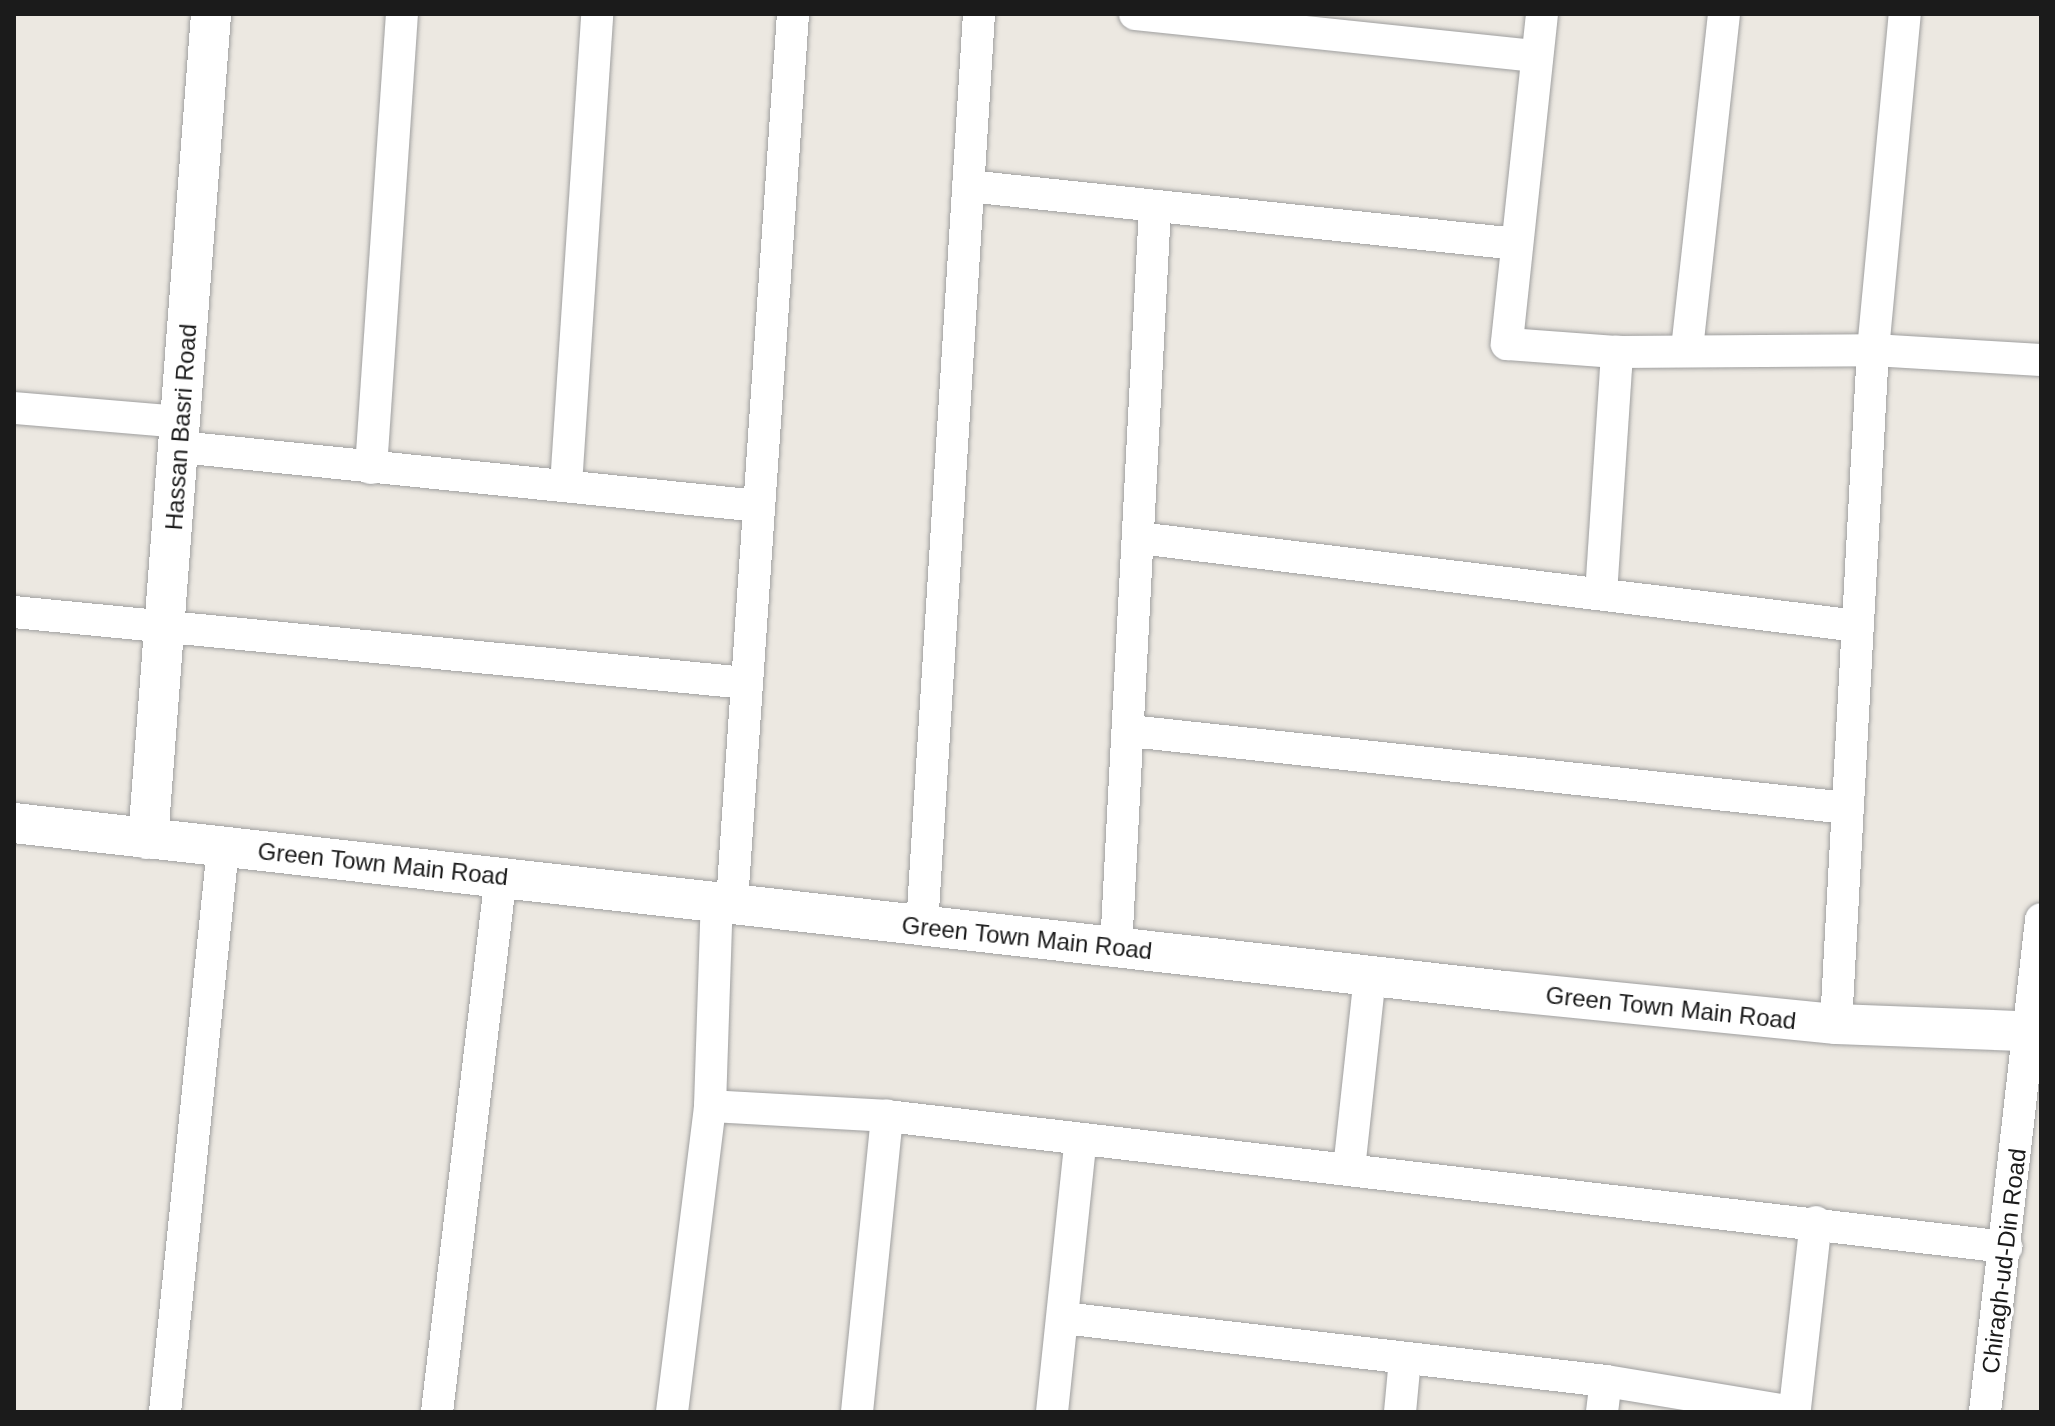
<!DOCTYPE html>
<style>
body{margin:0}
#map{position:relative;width:2055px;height:1426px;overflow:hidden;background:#ece8e1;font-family:Arial,sans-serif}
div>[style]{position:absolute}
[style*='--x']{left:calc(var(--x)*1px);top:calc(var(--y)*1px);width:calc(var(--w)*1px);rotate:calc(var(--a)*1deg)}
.roads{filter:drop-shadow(0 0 2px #9f9f9f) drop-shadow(0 0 2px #9f9f9f)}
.minor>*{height:32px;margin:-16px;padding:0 16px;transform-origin:16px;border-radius:16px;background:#fff}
.tertiary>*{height:40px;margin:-20px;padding:0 20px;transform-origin:20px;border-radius:20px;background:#fff}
span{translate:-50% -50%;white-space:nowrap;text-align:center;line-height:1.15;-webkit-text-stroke:6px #fff;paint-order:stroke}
.street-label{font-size:24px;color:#1b1b1b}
.frame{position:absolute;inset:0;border:16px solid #1b1b1b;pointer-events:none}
</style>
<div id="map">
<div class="roads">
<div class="minor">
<div style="--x:1135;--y:14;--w:404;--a:6"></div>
<div style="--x:1542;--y:14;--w:332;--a:96.1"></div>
<div style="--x:1507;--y:344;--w:110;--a:4.2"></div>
<div style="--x:968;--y:186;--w:552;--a:6.03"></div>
<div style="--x:1687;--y:349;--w:337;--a:-83.7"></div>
<div style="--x:14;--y:408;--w:168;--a:4.8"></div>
<div style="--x:180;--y:447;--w:582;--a:5.82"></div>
<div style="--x:371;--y:468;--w:455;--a:-86.1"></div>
<div style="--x:566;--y:485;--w:472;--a:-86.2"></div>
<div style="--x:1139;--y:538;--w:724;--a:6.98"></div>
<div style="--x:1601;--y:594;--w:243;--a:-86.2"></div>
<div style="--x:1617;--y:352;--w:256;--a:-0.4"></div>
<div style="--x:1873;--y:350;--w:168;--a:3.4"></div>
<div style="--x:14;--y:612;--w:735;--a:5.54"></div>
<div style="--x:1130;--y:731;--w:721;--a:6.13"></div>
<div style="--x:732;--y:902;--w:890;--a:-86.07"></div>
<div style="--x:922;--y:927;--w:915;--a:-86.43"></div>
<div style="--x:1116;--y:948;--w:741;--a:-86.98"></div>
<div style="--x:1836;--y:1024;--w:675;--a:-86.86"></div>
<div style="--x:1873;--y:350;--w:338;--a:-84.6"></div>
<div style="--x:710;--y:1106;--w:177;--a:3.2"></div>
<div style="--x:887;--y:1116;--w:1127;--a:6.68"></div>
<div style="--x:1349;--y:1169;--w:194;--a:-83.8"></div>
<div style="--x:1063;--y:1318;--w:547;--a:6.62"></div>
<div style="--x:1606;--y:1381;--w:191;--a:9.4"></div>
<div style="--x:1795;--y:1408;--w:187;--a:-83.6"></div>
<div style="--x:165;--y:1412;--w:567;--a:-84.13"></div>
<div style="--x:437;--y:1412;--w:541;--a:-83.2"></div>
<div style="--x:672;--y:1412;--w:308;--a:-82.9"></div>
<div style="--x:710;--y:1106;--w:207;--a:-88.1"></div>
<div style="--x:857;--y:1412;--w:298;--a:-84.2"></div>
<div style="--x:1052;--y:1412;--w:269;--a:-84"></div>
<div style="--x:1400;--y:1412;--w:53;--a:-84.6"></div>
<div style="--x:1602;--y:1412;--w:31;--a:-83"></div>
<div style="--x:1985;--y:1412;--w:496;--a:-83.5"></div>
</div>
<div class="tertiary">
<div style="--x:14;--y:823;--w:1500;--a:6.43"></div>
<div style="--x:1505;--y:991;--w:333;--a:5.7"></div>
<div style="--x:1836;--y:1024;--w:205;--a:2.2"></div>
<div style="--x:148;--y:839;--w:827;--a:-85.63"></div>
</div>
</div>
<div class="street-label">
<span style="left:181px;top:427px;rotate:-86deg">Hassan Basri Road</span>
<span style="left:383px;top:864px;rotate:6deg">Green Town Main Road</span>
<span style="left:1027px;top:938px;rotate:6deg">Green Town Main Road</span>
<span style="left:1671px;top:1008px;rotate:6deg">Green Town Main Road</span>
<span style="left:2004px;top:1261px;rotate:-83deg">Chiragh-ud-Din Road</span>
</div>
<div class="frame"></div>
</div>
